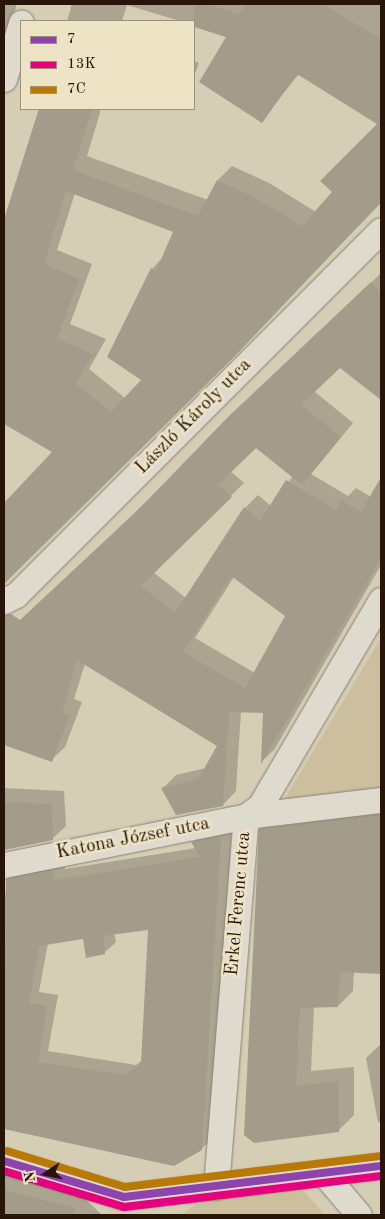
<!DOCTYPE html>
<meta charset="utf-8">
<style>
body{margin:0}
#map{position:relative;width:385px;height:1219px;overflow:hidden;background:#d5cdb4;font-family:"Old Standard TT",serif}
div>[style]{position:absolute}
[style*='--x']{left:calc(var(--x)*1px);top:calc(var(--y)*1px);width:calc(var(--w)*1px);rotate:calc(var(--a)*1deg)}
.green>*{inset:0;background:#cbbf9d}
.shadow>*{inset:0;background:#0003}
.building>*{inset:0;background:#a39c8b}
.roads{filter:drop-shadow(0 0 1px #898273) drop-shadow(0 0 1px #898273)}
.minor>*{height:25px;margin:-12.5px;padding:0 12.5px;transform-origin:12.5px;border-radius:12.5px;background:#dedace}
.bus-1>*{height:8px;margin:-4px;padding:0 4px;transform-origin:4px;border-radius:4px;background:#8e44ad}
.bus-2>*{height:8px;margin:-4px;padding:0 4px;transform-origin:4px;border-radius:4px;background:#e5007d}
.bus-3>*{height:8px;margin:-4px;padding:0 4px;transform-origin:4px;border-radius:4px;background:#b97a03}
span{translate:-50% -50%;white-space:nowrap;text-align:center;line-height:1.15;-webkit-text-stroke:5px #ede3c5;paint-order:stroke}
.street-label{font-size:19px;color:#28150a}
.frame{position:absolute;inset:0;border:5px solid #28150a;pointer-events:none}
.legend{position:absolute;left:20px;top:20px;width:175px;height:90px;box-sizing:border-box;background:#ede3c5;border:1px solid #9e917a;margin:0;padding:6px 9px;list-style:none;font-size:15px;color:#28150a}
.legend li{display:flex;align-items:center;gap:10px;height:25px}
.legend b{width:25px;border:1px solid #9e917a}
.north{position:absolute;left:20px;top:1149px;width:50px;height:50px;-webkit-text-stroke:4px #ede3c5;paint-order:stroke;rotate:259deg;font-size:14px;font-weight:700;line-height:20px;text-align:center;color:#28150a}
.north::after{content:'';display:block;margin:auto;width:18px;height:22px;background:#28150a;clip-path:polygon(50% 0,100% 100%,50% 72%,0 100%)}
</style>
<div id="map">
<div class="green">
<div style="clip-path:polygon(381px 638px,381px 803px,278px 810px)"></div>
<div style="clip-path:polygon(300px 1187px,325px 1215px,182px 1215px,206px 1196px)"></div>
</div>
<div class="shadow">
<div style="clip-path:polygon(4px 4px,17px 4px,4px 45px)"></div>
<div style="clip-path:polygon(evenodd,72px 4px,381px 4px,381px 203px,203px 386px,4px 580px,4px 504px,55px 451px,4px 423px,4px 219px,39px 109px,101px 109px,87px 156px,208px 200px,218px 180px,232px 166px,269px 183px,316px 212px,334px 192px,379px 123px,299px 74px,261px 121px,228px 36px,194px 26px,194px 21px,180px 21px,127px 5px,122px 21px,67px 21px,72px 4px,75px 193px,175px 231px,163px 257px,152px 269px,143px 379px,125px 398px,89px 369px,106px 339px,70px 324px,92px 264px,57px 250px,75px 193px)"></div>
<div style="clip-path:polygon(194px 61px,199px 63px,194px 76px)"></div>
<div style="clip-path:polygon(evenodd,381px 273px,381px 387px,375px 393px,340px 367px,314px 391px,353px 423px,311px 474px,348px 496px,356px 488px,371px 497px,381px 479px,381px 565px,274px 750px,262px 761px,264px 712px,241px 711px,236px 791px,223px 805px,163px 788px,176px 775px,206px 768px,219px 746px,85px 664px,74px 699px,82px 702px,65px 747px,51px 760px,4px 744px,4px 640px,381px 273px,256px 446px,293px 476px,271px 506px,258px 495px,245px 508px,186px 598px,153px 572px,244px 483px,230px 471px,256px 446px,381px 273px,234px 577px,287px 616px,255px 673px,195px 638px,234px 577px)"></div>
<div style="clip-path:polygon(4px 788px,64px 791px,66px 826px,52px 839px,4px 849px)"></div>
<div style="clip-path:polygon(381px 802px,381px 973px,354px 971px,353px 991px,338px 1006px,314px 1006px,311px 1071px,354px 1067px,354px 1115px,339px 1130px,254px 1142px,261px 829px,276px 814px)"></div>
<div style="clip-path:polygon(evenodd,232px 825px,213px 1138px,201px 1149px,174px 1165px,4px 1128px,4px 906px,7px 880px,19px 868px,65px 859px,65px 869px,196px 848px,193px 842px,204px 831px,232px 825px,150px 928px,142px 1060px,136px 1065px,48px 1051px,58px 995px,39px 992px,48px 943px,84px 938px,104px 953px,116px 942px,114px 933px,150px 928px)"></div>
<div style="clip-path:polygon(381px 1044px,381px 1122px,378px 1122px,366px 1058px)"></div>
<div style="clip-path:polygon(4px 1175px,79px 1193px,102px 1215px,4px 1215px)"></div>
</div>
<div class="building">
<div style="clip-path:polygon(evenodd,194px 4px,206px 4px,239px 14px,245px 4px,322px 4px,381px 39px,381px 202px,235px 356px,4px 584px,4px 503px,52px 452px,4px 424px,4px 220px,39px 109px,92px 109px,73px 170px,198px 216px,217px 180px,254px 197px,302px 226px,332px 192px,320px 181px,377px 124px,297px 74px,262px 123px,199px 82px,226px 37px,194px 27px,194px 4px,66px 191px,173px 232px,156px 271px,151px 268px,107px 357px,141px 380px,111px 412px,76px 384px,93px 354px,57px 339px,79px 279px,44px 264px,66px 191px)"></div>
<div style="clip-path:polygon(evenodd,371px 282px,381px 293px,381px 400px,340px 368px,301px 405px,341px 437px,302px 485px,256px 448px,218px 485px,232px 497px,141px 586px,175px 613px,244px 507px,260px 521px,286px 480px,336px 510px,341px 500px,361px 512px,381px 477px,381px 558px,261px 764px,263px 713px,229px 712px,223px 806px,176px 815px,161px 788px,198px 779px,217px 746px,77px 660px,62px 713px,70px 715px,52px 762px,4px 745px,4px 615px,11px 614px,20px 620px,141px 507px,228px 417px,371px 282px,231px 576px,285px 616px,245px 688px,183px 652px,231px 576px)"></div>
<div style="clip-path:polygon(4px 802px,51px 804px,53px 840px,4px 850px)"></div>
<div style="clip-path:polygon(381px 814px,381px 974px,340px 972px,338px 1007px,300px 1008px,296px 1086px,339px 1081px,339px 1132px,254px 1143px,244px 1135px,259px 829px)"></div>
<div style="clip-path:polygon(evenodd,221px 836px,202px 1150px,174px 1166px,4px 1129px,6px 879px,54px 870px,55px 880px,200px 857px,191px 842px,221px 836px,148px 930px,141px 1063px,124px 1075px,38px 1062px,47px 1006px,29px 1003px,39px 946px,83px 939px,86px 958px,105px 954px,103px 936px,148px 930px)"></div>
<div style="clip-path:polygon(4px 1190px,75px 1208px,74px 1215px,4px 1215px)"></div>
</div>
<div class="roads">
<div class="minor">
<div style="--x:4;--y:79;--w:59;--a:-73.1"></div>
<div style="--x:4;--y:601;--w:13;--a:-27"></div>
<div style="--x:16;--y:595;--w:516;--a:-45"></div>
<div style="--x:4;--y:865;--w:247;--a:-11.4"></div>
<div style="--x:246;--y:816;--w:136;--a:-6.8"></div>
<div style="--x:4;--y:1161;--w:125;--a:16.7"></div>
<div style="--x:124;--y:1197;--w:259;--a:-6.9"></div>
<div style="--x:325;--y:1175;--w:52;--a:49.6"></div>
<div style="--x:216;--y:1187;--w:372;--a:-85.4"></div>
<div style="--x:246;--y:816;--w:17;--a:-36"></div>
<div style="--x:260;--y:806;--w:239;--a:-59.6"></div>
</div>
</div>
<div class="bus-1">
<div style="--x:4;--y:1161;--w:125;--a:16.7"></div>
<div style="--x:124;--y:1197;--w:259;--a:-6.9"></div>
</div>
<div class="bus-2">
<div style="--x:4;--y:1171;--w:125;--a:16.7"></div>
<div style="--x:124;--y:1207;--w:259;--a:-6.9"></div>
</div>
<div class="bus-3">
<div style="--x:7;--y:1151;--w:123;--a:17"></div>
<div style="--x:125;--y:1187;--w:257;--a:-6.9"></div>
</div>
<div class="street-label">
<span style="left:194px;top:417px;rotate:-45deg">László Károly utca</span>
<span style="left:133px;top:839px;rotate:-11deg">Katona József utca</span>
<span style="left:239px;top:904px;rotate:-85deg">Erkel Ferenc utca</span>
</div>
<div class="frame"></div>
<ul class="legend">
<li><b style="height:6px;background:#8e44ad"></b>7</li>
<li><b style="height:6px;background:#e5007d"></b>13K</li>
<li><b style="height:6px;background:#b97a03"></b>7C</li>
</ul>
<div class="north">N</div>
</div>
